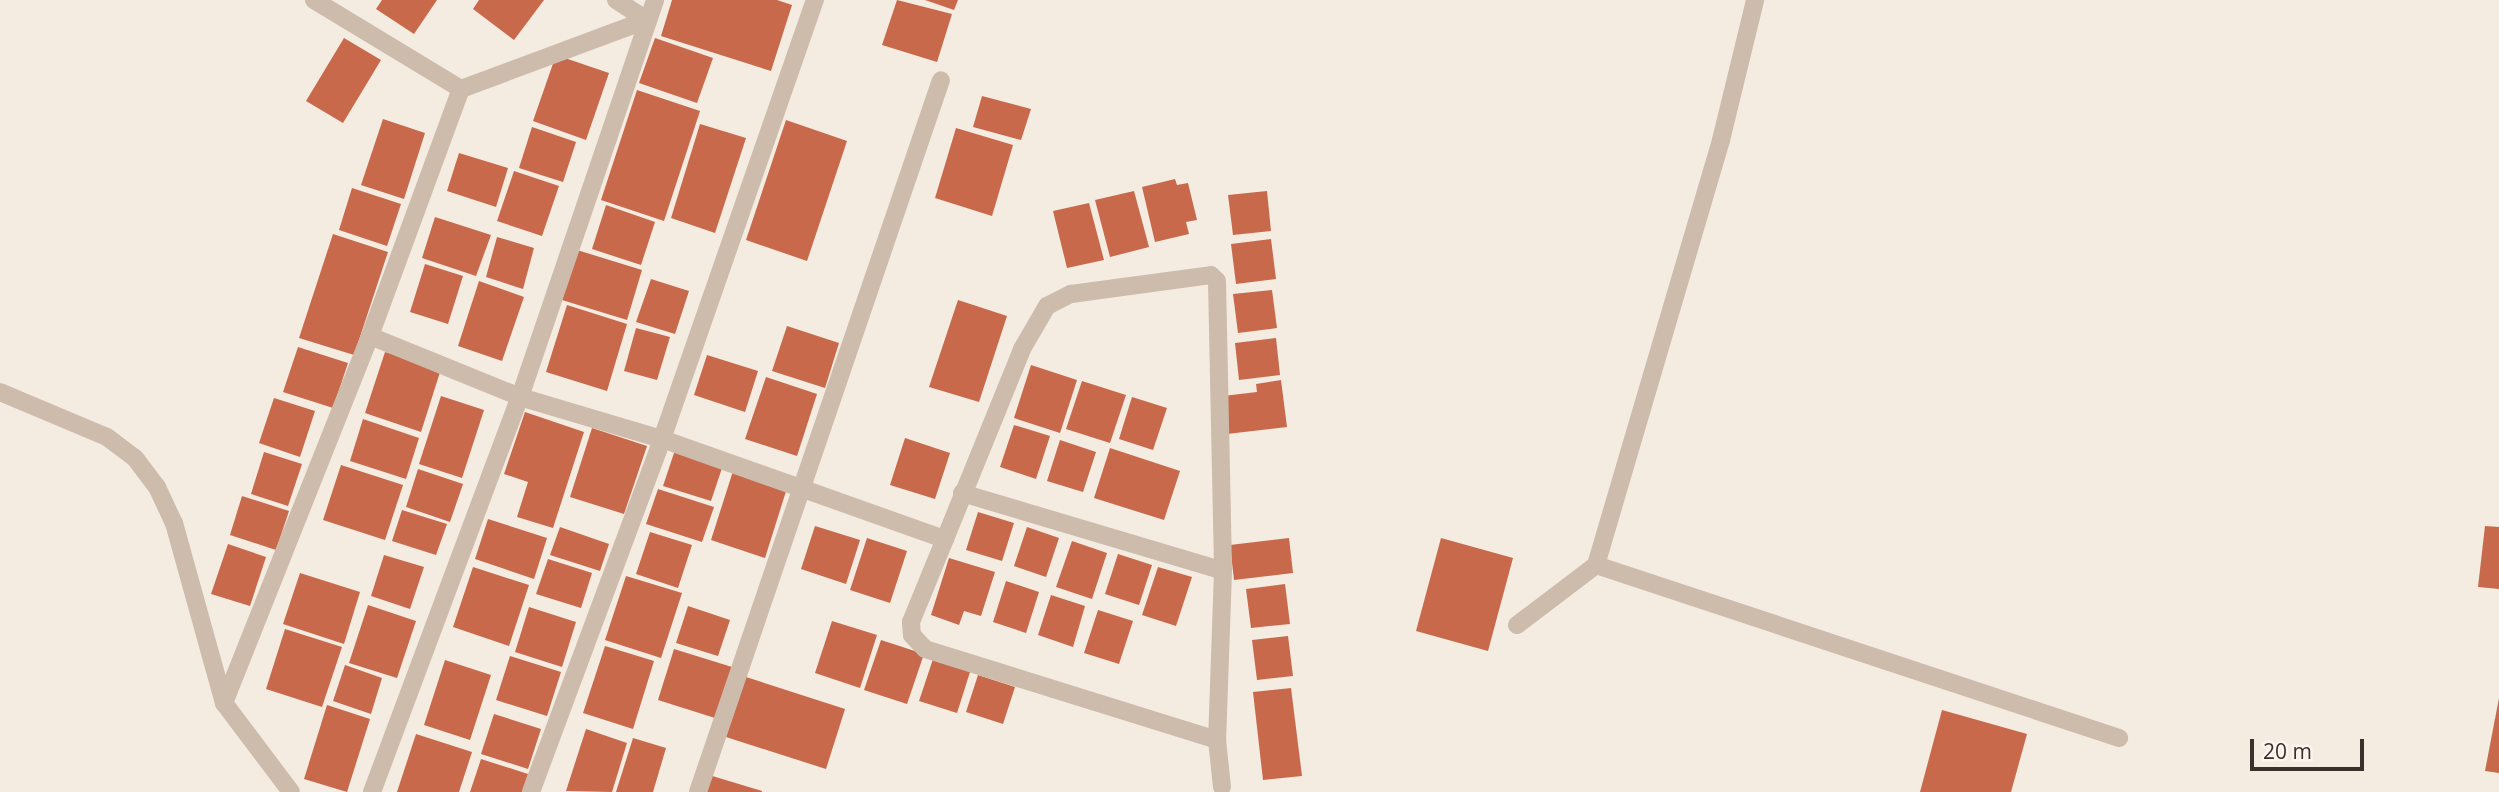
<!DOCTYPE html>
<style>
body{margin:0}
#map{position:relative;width:2499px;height:792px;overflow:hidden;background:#f4ebe1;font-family:"Open Sans",sans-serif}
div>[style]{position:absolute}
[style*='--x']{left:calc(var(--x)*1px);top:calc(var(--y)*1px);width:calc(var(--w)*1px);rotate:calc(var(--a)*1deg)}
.building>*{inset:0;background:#c8694b}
.street>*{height:18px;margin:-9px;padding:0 9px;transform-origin:9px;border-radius:9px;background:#cdbbac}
span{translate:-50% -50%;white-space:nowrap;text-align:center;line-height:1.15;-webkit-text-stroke:7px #fbf5ee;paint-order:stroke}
.scale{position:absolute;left:2250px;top:739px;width:114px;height:32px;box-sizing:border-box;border:4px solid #3b302b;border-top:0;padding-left:9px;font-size:21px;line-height:24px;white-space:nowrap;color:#3b302b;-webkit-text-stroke:5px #fbf5ee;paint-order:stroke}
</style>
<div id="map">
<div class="building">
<div style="clip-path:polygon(382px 0,437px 0,414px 34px,376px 9px)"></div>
<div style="clip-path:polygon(479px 0,544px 0,514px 40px,473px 9px)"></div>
<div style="clip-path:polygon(672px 0,777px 0,792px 5px,771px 71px,661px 36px)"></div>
<div style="clip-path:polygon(897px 0,952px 14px,937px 62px,882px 45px)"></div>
<div style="clip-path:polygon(925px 0,958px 0,954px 10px)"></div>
<div style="clip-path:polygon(344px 38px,381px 60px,343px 123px,306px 101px)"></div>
<div style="clip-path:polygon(655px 38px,713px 58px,697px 103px,639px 83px)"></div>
<div style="clip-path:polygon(556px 55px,609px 73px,586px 140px,533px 121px)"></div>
<div style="clip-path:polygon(637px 90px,700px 111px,664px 221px,601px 200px)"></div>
<div style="clip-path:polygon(982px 96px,1031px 109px,1021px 140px,973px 127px)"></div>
<div style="clip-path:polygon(383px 119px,425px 133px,404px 199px,361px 185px)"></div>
<div style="clip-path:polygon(786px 120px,847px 141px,807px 261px,746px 240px)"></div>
<div style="clip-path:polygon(700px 124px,746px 138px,715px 233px,671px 218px)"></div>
<div style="clip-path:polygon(532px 127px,576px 142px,563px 182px,519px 168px)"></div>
<div style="clip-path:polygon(956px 128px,1013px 145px,992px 216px,935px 198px)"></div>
<div style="clip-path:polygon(459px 153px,508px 168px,496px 207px,447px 191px)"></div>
<div style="clip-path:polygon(514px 171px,559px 186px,542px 236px,497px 221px)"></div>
<div style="clip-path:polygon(1175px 179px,1177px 185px,1188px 183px,1197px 220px,1186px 222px,1189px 234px,1155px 242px,1142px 187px)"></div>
<div style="clip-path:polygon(352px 188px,401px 204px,387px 246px,339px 230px)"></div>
<div style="clip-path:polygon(1134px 191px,1149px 247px,1110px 257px,1095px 200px)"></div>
<div style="clip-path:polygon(1267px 191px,1271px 231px,1233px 235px,1228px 195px)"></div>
<div style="clip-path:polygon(1089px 203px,1104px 260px,1067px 268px,1053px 211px)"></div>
<div style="clip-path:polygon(606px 205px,655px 222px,641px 265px,592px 249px)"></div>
<div style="clip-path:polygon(435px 217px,491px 235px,476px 276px,422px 258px)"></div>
<div style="clip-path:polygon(333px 234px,388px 252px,354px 355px,299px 338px)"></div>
<div style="clip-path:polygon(497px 237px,534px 248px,523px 289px,486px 277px)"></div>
<div style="clip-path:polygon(1271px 239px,1276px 279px,1236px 284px,1231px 244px)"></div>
<div style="clip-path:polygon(577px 250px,642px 270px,627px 320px,562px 300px)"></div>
<div style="clip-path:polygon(425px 264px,463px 276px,448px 324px,410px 312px)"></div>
<div style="clip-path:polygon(651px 279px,689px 291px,675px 334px,636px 322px)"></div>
<div style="clip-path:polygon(479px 281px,524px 297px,502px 361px,458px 346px)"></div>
<div style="clip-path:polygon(1272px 290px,1277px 328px,1238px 333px,1233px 294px)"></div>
<div style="clip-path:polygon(958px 300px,1007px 316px,979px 402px,929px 387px)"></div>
<div style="clip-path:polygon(567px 305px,627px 324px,607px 391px,546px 372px)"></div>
<div style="clip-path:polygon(787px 326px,839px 343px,825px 388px,772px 371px)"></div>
<div style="clip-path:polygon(636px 328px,670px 337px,657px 380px,624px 371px)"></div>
<div style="clip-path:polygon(1276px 338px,1280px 375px,1239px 380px,1235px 343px)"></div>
<div style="clip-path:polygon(298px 347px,348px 363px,333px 408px,283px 392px)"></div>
<div style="clip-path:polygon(385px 352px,441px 369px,421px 432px,365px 413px)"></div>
<div style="clip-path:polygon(707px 355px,758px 371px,745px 412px,694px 395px)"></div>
<div style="clip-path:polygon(1031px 365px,1077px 380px,1060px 433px,1014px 418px)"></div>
<div style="clip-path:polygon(766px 377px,817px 394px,797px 456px,745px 439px)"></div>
<div style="clip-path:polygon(1281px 380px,1287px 427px,1227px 434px,1223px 396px,1257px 392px,1256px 384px)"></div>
<div style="clip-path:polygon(1082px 381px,1126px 395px,1110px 443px,1066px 429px)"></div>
<div style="clip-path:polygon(441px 396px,484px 410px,462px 478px,419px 464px)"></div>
<div style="clip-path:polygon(1132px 397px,1167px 408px,1153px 450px,1119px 439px)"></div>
<div style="clip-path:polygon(274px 398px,315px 411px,300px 457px,259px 443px)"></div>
<div style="clip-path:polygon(525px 412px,584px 432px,553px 528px,517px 517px,528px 482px,504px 474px)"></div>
<div style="clip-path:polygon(363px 419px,419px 438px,406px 479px,350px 461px)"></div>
<div style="clip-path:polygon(1014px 425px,1050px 436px,1036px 479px,1000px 467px)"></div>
<div style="clip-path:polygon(592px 428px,647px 446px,624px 514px,570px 497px)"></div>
<div style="clip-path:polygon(905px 438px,950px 453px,935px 499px,890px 485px)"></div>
<div style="clip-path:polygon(1060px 440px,1096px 452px,1083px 492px,1047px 481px)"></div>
<div style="clip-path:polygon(1110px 448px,1180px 471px,1164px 520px,1094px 498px)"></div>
<div style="clip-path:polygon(675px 450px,723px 465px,711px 501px,663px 486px)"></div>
<div style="clip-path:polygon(264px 452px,302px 464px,288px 506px,251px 494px)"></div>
<div style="clip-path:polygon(341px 465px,403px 485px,385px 540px,323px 520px)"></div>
<div style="clip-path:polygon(734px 468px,788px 485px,765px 558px,711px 540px)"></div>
<div style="clip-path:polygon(418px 469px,463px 484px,450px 522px,406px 507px)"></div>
<div style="clip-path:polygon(658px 489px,714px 507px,702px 542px,646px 524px)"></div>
<div style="clip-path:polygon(242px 496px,289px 511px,276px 550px,230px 535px)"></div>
<div style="clip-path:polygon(402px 510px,447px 524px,436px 555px,392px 541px)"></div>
<div style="clip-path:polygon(978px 512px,1014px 523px,1002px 561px,966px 550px)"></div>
<div style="clip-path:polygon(488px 519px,547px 538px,534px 579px,475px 559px)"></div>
<div style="clip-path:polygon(815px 526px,860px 540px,846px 584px,801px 569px)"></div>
<div style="clip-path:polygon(2485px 526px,2499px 527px,2499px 589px,2478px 587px)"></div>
<div style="clip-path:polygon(560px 527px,609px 544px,600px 571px,550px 555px)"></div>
<div style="clip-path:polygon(1027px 527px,1059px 538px,1046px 577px,1014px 566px)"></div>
<div style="clip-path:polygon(650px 532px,692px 545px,678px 588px,636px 574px)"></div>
<div style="clip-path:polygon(867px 538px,907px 551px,890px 603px,850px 590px)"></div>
<div style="clip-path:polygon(1289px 538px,1293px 573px,1234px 580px,1230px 545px)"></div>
<div style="clip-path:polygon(1441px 538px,1513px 558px,1488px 651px,1416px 631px)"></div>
<div style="clip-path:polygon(1072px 541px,1107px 553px,1092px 599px,1056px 587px)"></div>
<div style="clip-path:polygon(228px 544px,266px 557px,250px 606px,211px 594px)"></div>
<div style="clip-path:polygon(1118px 554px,1152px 565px,1139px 605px,1105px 594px)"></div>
<div style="clip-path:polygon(384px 555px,424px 567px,410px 609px,371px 596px)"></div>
<div style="clip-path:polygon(949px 558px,995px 572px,981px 616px,964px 611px,959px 625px,931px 615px)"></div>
<div style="clip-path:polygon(548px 559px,592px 573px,581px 608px,536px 594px)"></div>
<div style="clip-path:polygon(473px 567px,529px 585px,509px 646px,453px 627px)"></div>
<div style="clip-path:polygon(1158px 567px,1192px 577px,1176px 626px,1142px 615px)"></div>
<div style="clip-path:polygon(300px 573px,360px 592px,344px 644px,283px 624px)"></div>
<div style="clip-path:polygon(626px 576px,682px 593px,661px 658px,605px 640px)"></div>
<div style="clip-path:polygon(1006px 581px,1039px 592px,1026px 633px,993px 622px)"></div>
<div style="clip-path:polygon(1285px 584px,1290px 624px,1251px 628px,1246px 589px)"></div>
<div style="clip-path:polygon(1051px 595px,1085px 606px,1073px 647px,1038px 635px)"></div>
<div style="clip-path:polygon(368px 605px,416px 621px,397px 678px,349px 663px)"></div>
<div style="clip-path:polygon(688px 606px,730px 620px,718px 656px,676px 643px)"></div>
<div style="clip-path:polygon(529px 607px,576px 622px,562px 667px,515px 652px)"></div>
<div style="clip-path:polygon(1098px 610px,1133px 621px,1119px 664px,1084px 653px)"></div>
<div style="clip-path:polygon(832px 621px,877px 635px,860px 688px,815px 673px)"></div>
<div style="clip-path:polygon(285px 629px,342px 647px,322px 707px,266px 689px)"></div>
<div style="clip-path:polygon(1288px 636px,1293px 676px,1257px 680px,1252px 640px)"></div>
<div style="clip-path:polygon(881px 640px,924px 654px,907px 704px,864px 690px)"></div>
<div style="clip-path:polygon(605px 646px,654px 661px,633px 729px,583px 713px)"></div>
<div style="clip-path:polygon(674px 649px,732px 667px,715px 718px,658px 700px)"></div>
<div style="clip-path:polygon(510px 656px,561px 672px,547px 716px,496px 700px)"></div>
<div style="clip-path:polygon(933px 659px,970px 672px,957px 713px,919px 701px)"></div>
<div style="clip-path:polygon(445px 660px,491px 675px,470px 740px,424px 725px)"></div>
<div style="clip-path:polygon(345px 665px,382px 678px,371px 714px,333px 701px)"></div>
<div style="clip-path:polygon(978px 675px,1015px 687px,1003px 724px,966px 712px)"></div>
<div style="clip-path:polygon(746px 677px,845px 709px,826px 769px,726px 737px)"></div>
<div style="clip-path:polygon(1291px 688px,1302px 776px,1263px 780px,1253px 692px)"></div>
<div style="clip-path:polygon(2499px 698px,2499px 773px,2485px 771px)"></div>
<div style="clip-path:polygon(327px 705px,370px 719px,347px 792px,304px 779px)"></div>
<div style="clip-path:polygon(1942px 710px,2027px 734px,2011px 792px,1920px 792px)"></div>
<div style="clip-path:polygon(494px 714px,541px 729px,528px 769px,481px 754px)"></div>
<div style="clip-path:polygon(586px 729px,627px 743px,612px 792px,566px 791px)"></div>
<div style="clip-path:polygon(416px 734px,472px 752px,459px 792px,397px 792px)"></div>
<div style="clip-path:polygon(633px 738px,666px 748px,653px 792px,616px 792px)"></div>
<div style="clip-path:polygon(481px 759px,528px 774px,522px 792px,470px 792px)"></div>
<div style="clip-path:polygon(709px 775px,762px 791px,762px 792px,704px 792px)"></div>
</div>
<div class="street">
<div style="--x:314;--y:0;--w:172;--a:31.2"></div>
<div style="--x:461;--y:89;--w:198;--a:-20.4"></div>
<div style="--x:616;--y:0;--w:37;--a:33"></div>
<div style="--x:370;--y:336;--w:162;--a:22.1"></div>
<div style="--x:520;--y:397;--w:148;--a:16.5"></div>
<div style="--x:662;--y:439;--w:300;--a:19.5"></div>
<div style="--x:945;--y:539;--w:90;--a:112.3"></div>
<div style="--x:911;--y:622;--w:13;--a:86"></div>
<div style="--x:912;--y:635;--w:19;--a:47"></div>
<div style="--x:925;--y:649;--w:306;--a:17.3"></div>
<div style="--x:0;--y:392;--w:116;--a:22.8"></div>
<div style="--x:107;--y:437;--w:35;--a:37"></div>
<div style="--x:135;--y:458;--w:36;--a:53"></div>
<div style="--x:157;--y:487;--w:40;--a:65"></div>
<div style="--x:174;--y:523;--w:187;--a:74.5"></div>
<div style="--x:224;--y:703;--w:111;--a:53"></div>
<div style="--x:962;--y:493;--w:272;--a:16.6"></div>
<div style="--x:945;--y:539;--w:205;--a:-67.9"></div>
<div style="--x:1022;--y:349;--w:50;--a:-59.8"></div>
<div style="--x:1047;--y:306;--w:27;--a:-27"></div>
<div style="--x:1071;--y:294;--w:141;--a:-7.7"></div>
<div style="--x:1211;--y:275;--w:8;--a:45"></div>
<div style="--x:1217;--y:281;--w:290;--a:88.8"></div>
<div style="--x:1223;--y:571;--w:169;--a:92"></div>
<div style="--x:1217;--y:740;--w:47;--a:83.9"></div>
<div style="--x:1596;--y:565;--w:551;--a:18.3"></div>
<div style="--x:1517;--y:625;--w:99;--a:-37.2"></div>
<div style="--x:1596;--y:565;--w:443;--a:-73.6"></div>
<div style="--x:1721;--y:140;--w:144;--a:-76.3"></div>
<div style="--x:224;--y:703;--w:395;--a:-68.3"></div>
<div style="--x:370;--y:336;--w:263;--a:-69.8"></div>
<div style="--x:372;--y:792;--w:422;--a:-69.5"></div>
<div style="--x:520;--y:397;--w:419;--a:-71.2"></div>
<div style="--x:531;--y:792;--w:377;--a:-69.6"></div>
<div style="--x:662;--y:439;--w:465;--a:-70.8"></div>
<div style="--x:698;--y:792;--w:752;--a:-71.16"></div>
</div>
<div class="scale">20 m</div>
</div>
